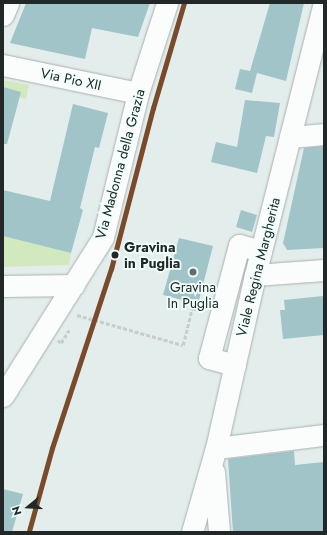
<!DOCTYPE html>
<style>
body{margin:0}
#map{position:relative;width:327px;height:535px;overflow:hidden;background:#e3eeec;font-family:Jost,sans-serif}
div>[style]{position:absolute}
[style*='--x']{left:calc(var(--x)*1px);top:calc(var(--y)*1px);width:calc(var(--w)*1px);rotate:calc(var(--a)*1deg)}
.green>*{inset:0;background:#d2e8bf}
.building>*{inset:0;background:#a0c4c8}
.path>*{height:2.5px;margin-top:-1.25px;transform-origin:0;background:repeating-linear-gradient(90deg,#c8cccc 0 4px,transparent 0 6px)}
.roads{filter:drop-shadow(0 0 1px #a9b0af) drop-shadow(0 0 1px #a9b0af)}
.minor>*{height:21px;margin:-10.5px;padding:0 10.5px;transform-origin:10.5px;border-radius:10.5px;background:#fbfcfc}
.rail>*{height:3px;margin-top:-1.5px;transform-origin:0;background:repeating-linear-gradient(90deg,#cccfcf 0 6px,transparent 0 9px)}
.rail-1>*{height:5px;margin:-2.5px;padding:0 2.5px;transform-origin:2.5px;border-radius:2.5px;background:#7a4b2a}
.dots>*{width:11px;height:11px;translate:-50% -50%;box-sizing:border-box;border:2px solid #effffc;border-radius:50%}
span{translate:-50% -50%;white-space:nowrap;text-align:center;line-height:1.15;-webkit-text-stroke:3.5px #effffc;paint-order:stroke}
.street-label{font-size:14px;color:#212827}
.stop-label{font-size:14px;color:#212827;font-weight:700}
.left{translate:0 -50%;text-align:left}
.poi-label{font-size:14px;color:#212827}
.frame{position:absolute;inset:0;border:4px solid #212827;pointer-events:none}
.north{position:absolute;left:8px;top:487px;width:40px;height:40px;-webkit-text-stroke:3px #effffc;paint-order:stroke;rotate:252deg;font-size:11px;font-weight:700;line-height:16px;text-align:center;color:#212827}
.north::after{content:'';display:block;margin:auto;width:14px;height:18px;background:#212827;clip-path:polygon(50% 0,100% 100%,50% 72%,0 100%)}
</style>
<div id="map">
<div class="green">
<div style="clip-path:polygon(3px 80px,29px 85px,26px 99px,3px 94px)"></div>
<div style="clip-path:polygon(3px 236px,71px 253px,69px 265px,3px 267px)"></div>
</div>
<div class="building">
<div style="clip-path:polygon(26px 3px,150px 3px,138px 37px,92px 28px,85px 59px,10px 43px)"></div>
<div style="clip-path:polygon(270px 3px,304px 3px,286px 81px,257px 73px,252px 93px,235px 89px,240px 69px,250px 71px)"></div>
<div style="clip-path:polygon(3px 87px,21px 92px,7px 144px,3px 144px)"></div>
<div style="clip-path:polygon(245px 100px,280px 103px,274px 137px,266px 136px,257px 173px,211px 162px,216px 142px,237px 147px)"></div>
<div style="clip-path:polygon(73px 104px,108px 113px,99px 148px,95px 147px,80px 208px,83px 210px,71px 253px,3px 236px,3px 190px,50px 201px)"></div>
<div style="clip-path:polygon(324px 146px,324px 248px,287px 250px,283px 243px,304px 148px)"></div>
<div style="clip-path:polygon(241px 210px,257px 215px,252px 232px,236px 227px)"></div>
<div style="clip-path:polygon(179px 238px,213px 246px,198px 304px,163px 295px)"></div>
<div style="clip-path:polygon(323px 296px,324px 335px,283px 339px,280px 310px,285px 310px,284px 300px)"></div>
<div style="clip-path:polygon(294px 451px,295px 465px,324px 462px,324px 531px,233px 532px,228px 459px)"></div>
<div style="clip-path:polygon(3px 489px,23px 494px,12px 532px,3px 532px)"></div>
</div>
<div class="path">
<div style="--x:77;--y:315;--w:110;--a:15.8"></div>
<div style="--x:183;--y:345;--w:38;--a:-76"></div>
<div style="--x:192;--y:308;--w:11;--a:15"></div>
<div style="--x:58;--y:340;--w:4;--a:45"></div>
<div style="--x:61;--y:343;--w:15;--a:-58"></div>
</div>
<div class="roads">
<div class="minor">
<div style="--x:3;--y:15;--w:13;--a:-67"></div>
<div style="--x:3;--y:65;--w:138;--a:11.7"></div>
<div style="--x:290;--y:137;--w:34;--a:-5"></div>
<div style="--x:255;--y:275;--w:69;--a:-4.1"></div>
<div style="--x:3;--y:286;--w:71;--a:-0.8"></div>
<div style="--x:235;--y:365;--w:27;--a:-165"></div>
<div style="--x:209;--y:358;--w:117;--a:-75.1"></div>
<div style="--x:239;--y:245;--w:23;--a:15"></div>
<div style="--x:3;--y:396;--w:188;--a:-57.8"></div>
<div style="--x:103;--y:237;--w:148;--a:-76.3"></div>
<div style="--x:138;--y:93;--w:95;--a:-72.1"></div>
<div style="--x:216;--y:448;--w:109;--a:-6.9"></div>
<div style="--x:214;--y:472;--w:60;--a:85.2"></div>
<div style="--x:192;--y:532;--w:87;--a:-74.1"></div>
<div style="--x:216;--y:448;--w:177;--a:-77.3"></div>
<div style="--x:255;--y:275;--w:281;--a:-75.8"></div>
</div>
</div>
<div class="rail">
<div style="--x:29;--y:532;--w:1;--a:-90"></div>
</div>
<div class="rail-1">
<div style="--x:29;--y:531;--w:86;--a:-74.5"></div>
<div style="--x:52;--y:448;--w:188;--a:-71.8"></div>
<div style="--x:111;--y:269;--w:166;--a:-75.4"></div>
<div style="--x:153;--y:108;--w:109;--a:-73.6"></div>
</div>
<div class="dots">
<div style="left:115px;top:255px;background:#212827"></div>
<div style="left:193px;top:272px;background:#656d6c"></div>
</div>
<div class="street-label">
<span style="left:71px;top:79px;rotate:12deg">Via Pio XII</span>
<span style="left:120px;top:164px;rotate:-75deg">Via Madonna della Grazia</span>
<span style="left:258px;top:267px;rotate:-76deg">Viale Regina Margherita</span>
</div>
<div class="stop-label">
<span class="left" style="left:124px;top:255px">Gravina<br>in Puglia</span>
</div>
<div class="poi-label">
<span style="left:193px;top:295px">Gravina<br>In Puglia</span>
</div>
<div class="frame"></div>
<div class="north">N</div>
</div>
